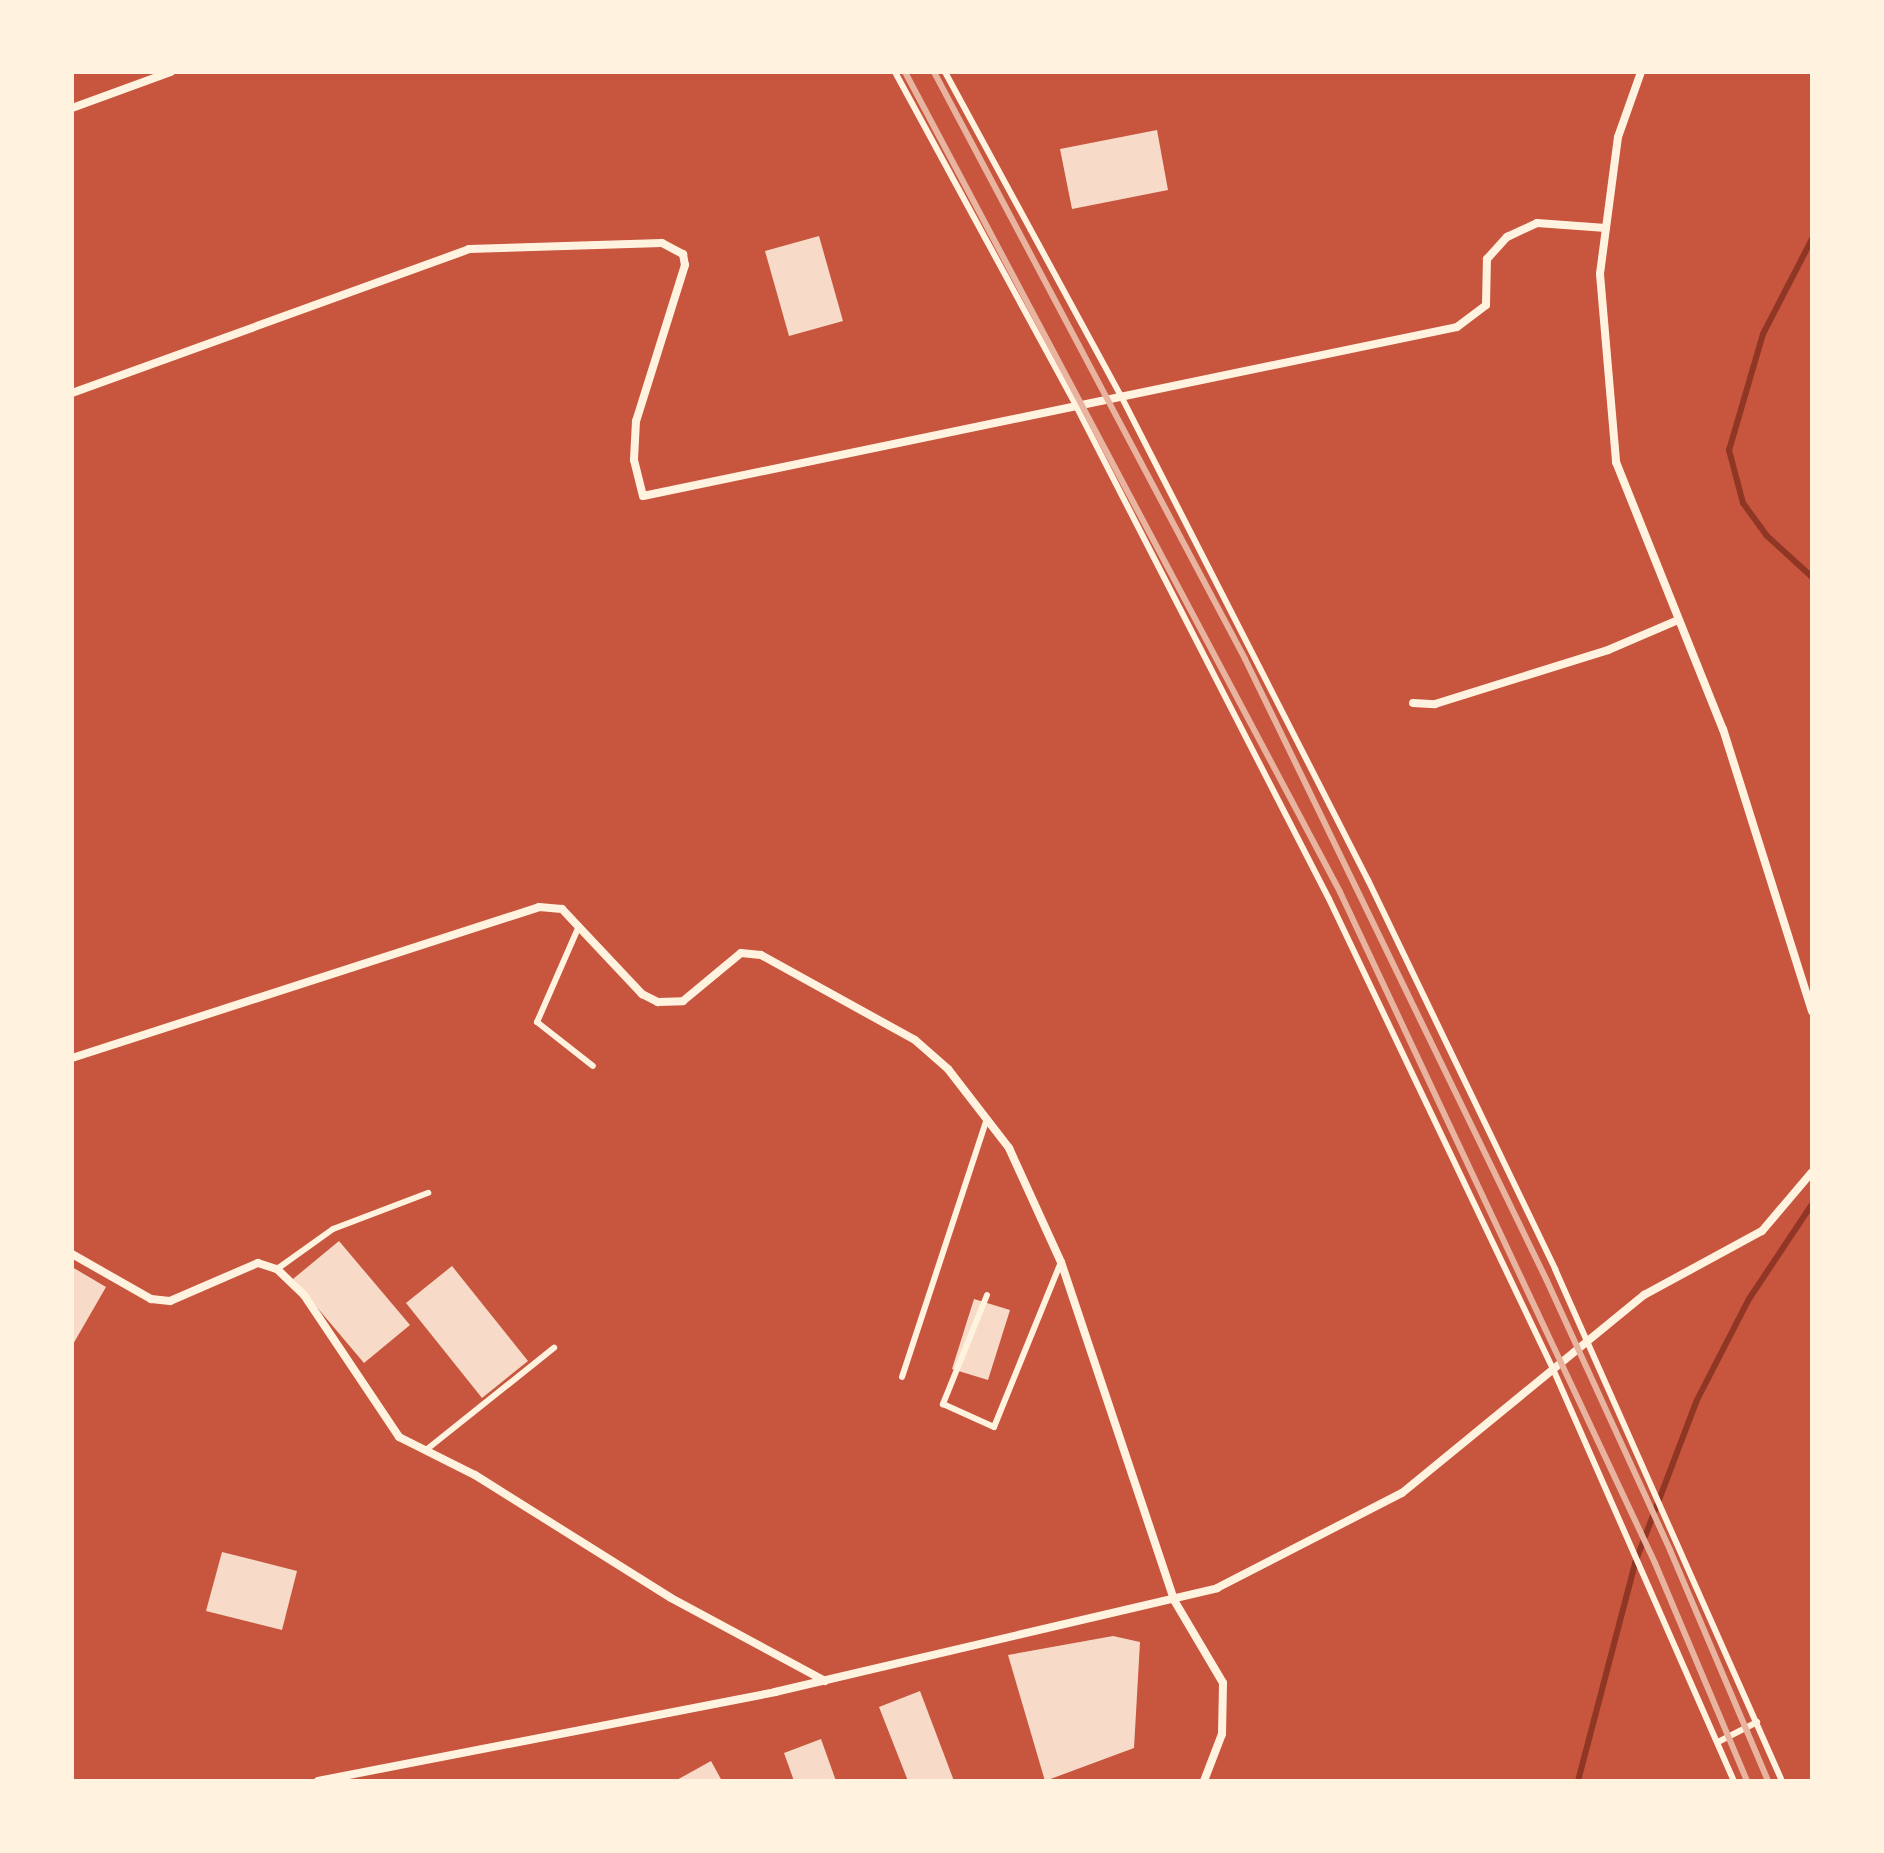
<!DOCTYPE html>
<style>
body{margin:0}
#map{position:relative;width:1884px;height:1853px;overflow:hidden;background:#c8553d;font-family:Figtree,sans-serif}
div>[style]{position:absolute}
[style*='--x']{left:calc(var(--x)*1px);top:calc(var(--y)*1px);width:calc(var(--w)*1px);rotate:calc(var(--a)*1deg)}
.stream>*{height:6px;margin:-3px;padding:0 3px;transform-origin:3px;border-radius:3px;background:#8f3625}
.building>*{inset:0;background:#f7dbc8}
.service>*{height:6px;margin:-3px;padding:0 3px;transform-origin:3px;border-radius:3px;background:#fff3e0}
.minor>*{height:8px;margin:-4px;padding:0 4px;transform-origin:4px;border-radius:4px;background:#fff3e0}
.rail>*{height:6px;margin:-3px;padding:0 3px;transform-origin:3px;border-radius:3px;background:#e9b49f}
span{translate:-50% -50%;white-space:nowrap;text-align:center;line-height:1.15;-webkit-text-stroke:8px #fff3e0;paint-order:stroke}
.frame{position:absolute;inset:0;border:74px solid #fff3e0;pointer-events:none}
</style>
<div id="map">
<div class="stream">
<div style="--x:1812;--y:239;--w:107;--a:117.3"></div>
<div style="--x:1763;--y:334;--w:121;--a:106.3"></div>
<div style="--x:1729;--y:450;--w:55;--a:75.2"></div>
<div style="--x:1743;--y:503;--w:39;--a:54"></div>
<div style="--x:1766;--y:535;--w:62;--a:42.4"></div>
<div style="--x:1578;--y:1781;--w:225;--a:-75.3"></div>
<div style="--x:1635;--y:1563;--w:174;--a:-69.2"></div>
<div style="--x:1697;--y:1400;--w:114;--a:-62.8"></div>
<div style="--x:1749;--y:1299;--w:114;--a:-56.4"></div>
</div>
<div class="building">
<div style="clip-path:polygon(1157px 130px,1168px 190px,1072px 209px,1060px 149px)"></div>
<div style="clip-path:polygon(819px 236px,843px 321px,789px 336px,765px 251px)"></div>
<div style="clip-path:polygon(339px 1241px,410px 1325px,364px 1363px,293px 1279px)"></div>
<div style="clip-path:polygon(452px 1266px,528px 1361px,482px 1398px,406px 1303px)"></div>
<div style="clip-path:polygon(72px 1267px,106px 1287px,72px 1346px)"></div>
<div style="clip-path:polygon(974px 1299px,1010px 1310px,988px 1380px,952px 1369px)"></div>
<div style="clip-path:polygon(222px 1552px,297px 1571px,282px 1630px,206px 1611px)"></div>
<div style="clip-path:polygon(1113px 1636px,1140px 1642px,1134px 1748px,1045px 1781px,1008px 1655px)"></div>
<div style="clip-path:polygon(920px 1691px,954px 1781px,908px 1781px,879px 1707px)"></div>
<div style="clip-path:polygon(821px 1739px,836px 1781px,794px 1781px,784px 1753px)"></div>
<div style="clip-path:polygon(711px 1761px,722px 1781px,675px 1781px)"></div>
</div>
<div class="service">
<div style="--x:895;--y:72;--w:378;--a:61.5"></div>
<div style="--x:1075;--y:404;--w:556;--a:62.84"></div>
<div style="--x:1329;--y:899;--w:521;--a:64.52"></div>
<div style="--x:1553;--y:1369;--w:450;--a:66.3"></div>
<div style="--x:945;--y:72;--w:366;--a:61.5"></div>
<div style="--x:1120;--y:394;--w:546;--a:62.97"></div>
<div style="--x:1368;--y:880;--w:432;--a:64.3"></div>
<div style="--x:1555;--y:1269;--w:560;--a:66.09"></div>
<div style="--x:579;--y:926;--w:105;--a:113.6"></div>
<div style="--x:537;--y:1022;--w:71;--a:38.2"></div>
<div style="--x:277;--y:1269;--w:69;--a:-35.5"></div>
<div style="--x:333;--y:1229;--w:102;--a:-20.8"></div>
<div style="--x:987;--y:1295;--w:118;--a:112"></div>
<div style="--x:943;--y:1404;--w:56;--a:24.3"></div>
<div style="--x:994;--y:1427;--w:178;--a:-67.9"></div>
<div style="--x:902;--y:1377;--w:272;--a:-71.8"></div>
<div style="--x:426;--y:1450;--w:164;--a:-38.6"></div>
<div style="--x:1718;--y:1742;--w:44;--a:-27.1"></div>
</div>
<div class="minor">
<div style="--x:1641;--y:72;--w:69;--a:109.5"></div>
<div style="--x:1618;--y:137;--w:138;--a:97.5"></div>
<div style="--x:1600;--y:274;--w:189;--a:85.1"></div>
<div style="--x:1616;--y:462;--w:288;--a:68.2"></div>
<div style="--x:1723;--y:729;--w:296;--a:72.5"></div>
<div style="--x:72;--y:108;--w:105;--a:-20"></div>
<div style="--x:72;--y:393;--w:422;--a:-19.9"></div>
<div style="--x:469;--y:249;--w:193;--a:-1.8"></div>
<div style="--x:662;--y:243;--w:24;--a:28"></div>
<div style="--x:683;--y:254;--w:11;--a:80"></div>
<div style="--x:685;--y:265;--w:164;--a:107.4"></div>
<div style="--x:636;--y:421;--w:39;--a:93"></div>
<div style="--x:634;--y:460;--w:37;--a:76"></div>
<div style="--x:643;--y:496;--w:831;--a:-11.73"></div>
<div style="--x:1457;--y:327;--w:36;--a:-37"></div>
<div style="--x:1486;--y:305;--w:46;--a:-88.8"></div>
<div style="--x:1487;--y:259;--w:30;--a:-48"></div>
<div style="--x:1507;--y:237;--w:33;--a:-25"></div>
<div style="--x:1537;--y:223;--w:69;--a:4.1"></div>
<div style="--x:1413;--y:703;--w:22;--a:3"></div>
<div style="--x:1435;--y:704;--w:181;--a:-17.3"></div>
<div style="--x:1608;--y:650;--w:76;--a:-23.2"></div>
<div style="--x:72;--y:1058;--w:491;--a:-17.9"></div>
<div style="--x:539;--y:907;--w:23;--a:5"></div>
<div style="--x:562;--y:909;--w:117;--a:46.7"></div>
<div style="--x:642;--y:994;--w:18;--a:27"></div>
<div style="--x:658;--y:1002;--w:25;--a:-2"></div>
<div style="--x:683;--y:1001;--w:75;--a:-39.6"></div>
<div style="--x:741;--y:953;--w:20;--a:6"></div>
<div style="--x:761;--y:955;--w:176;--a:28.9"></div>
<div style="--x:915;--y:1040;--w:44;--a:41.3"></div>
<div style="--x:948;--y:1069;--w:100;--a:52.3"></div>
<div style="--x:1009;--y:1148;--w:125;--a:65.5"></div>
<div style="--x:1061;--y:1262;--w:356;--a:71.5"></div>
<div style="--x:1174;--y:1600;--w:96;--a:59.4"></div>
<div style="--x:1223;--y:1683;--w:51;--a:91.1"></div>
<div style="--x:1222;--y:1734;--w:50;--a:111"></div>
<div style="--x:72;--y:1254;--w:91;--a:29.7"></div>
<div style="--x:151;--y:1299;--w:19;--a:6"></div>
<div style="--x:170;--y:1301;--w:96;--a:-23.4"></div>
<div style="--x:258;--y:1263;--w:20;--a:18"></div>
<div style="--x:277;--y:1269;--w:37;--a:44"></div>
<div style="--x:304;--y:1295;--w:171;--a:56.2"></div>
<div style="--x:399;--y:1437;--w:85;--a:26.6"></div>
<div style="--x:475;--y:1475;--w:231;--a:32.1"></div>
<div style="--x:671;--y:1598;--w:175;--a:28.3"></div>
<div style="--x:318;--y:1781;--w:466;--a:-11"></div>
<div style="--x:775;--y:1692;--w:454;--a:-13.2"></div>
<div style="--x:1217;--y:1588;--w:208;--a:-27.2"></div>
<div style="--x:1402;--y:1493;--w:313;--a:-39.3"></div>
<div style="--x:1644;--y:1295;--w:134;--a:-28.5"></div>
<div style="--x:1762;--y:1231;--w:77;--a:-49.7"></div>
</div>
<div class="rail">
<div style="--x:905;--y:72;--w:928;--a:62.05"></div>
<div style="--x:1340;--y:892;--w:741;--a:64.85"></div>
<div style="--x:1655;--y:1563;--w:237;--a:67.1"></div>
<div style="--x:934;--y:72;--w:664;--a:62.08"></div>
<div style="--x:1245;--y:659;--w:691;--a:64.1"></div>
<div style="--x:1547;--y:1281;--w:296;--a:65.4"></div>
<div style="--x:1670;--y:1550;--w:251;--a:67"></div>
</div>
<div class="frame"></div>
</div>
